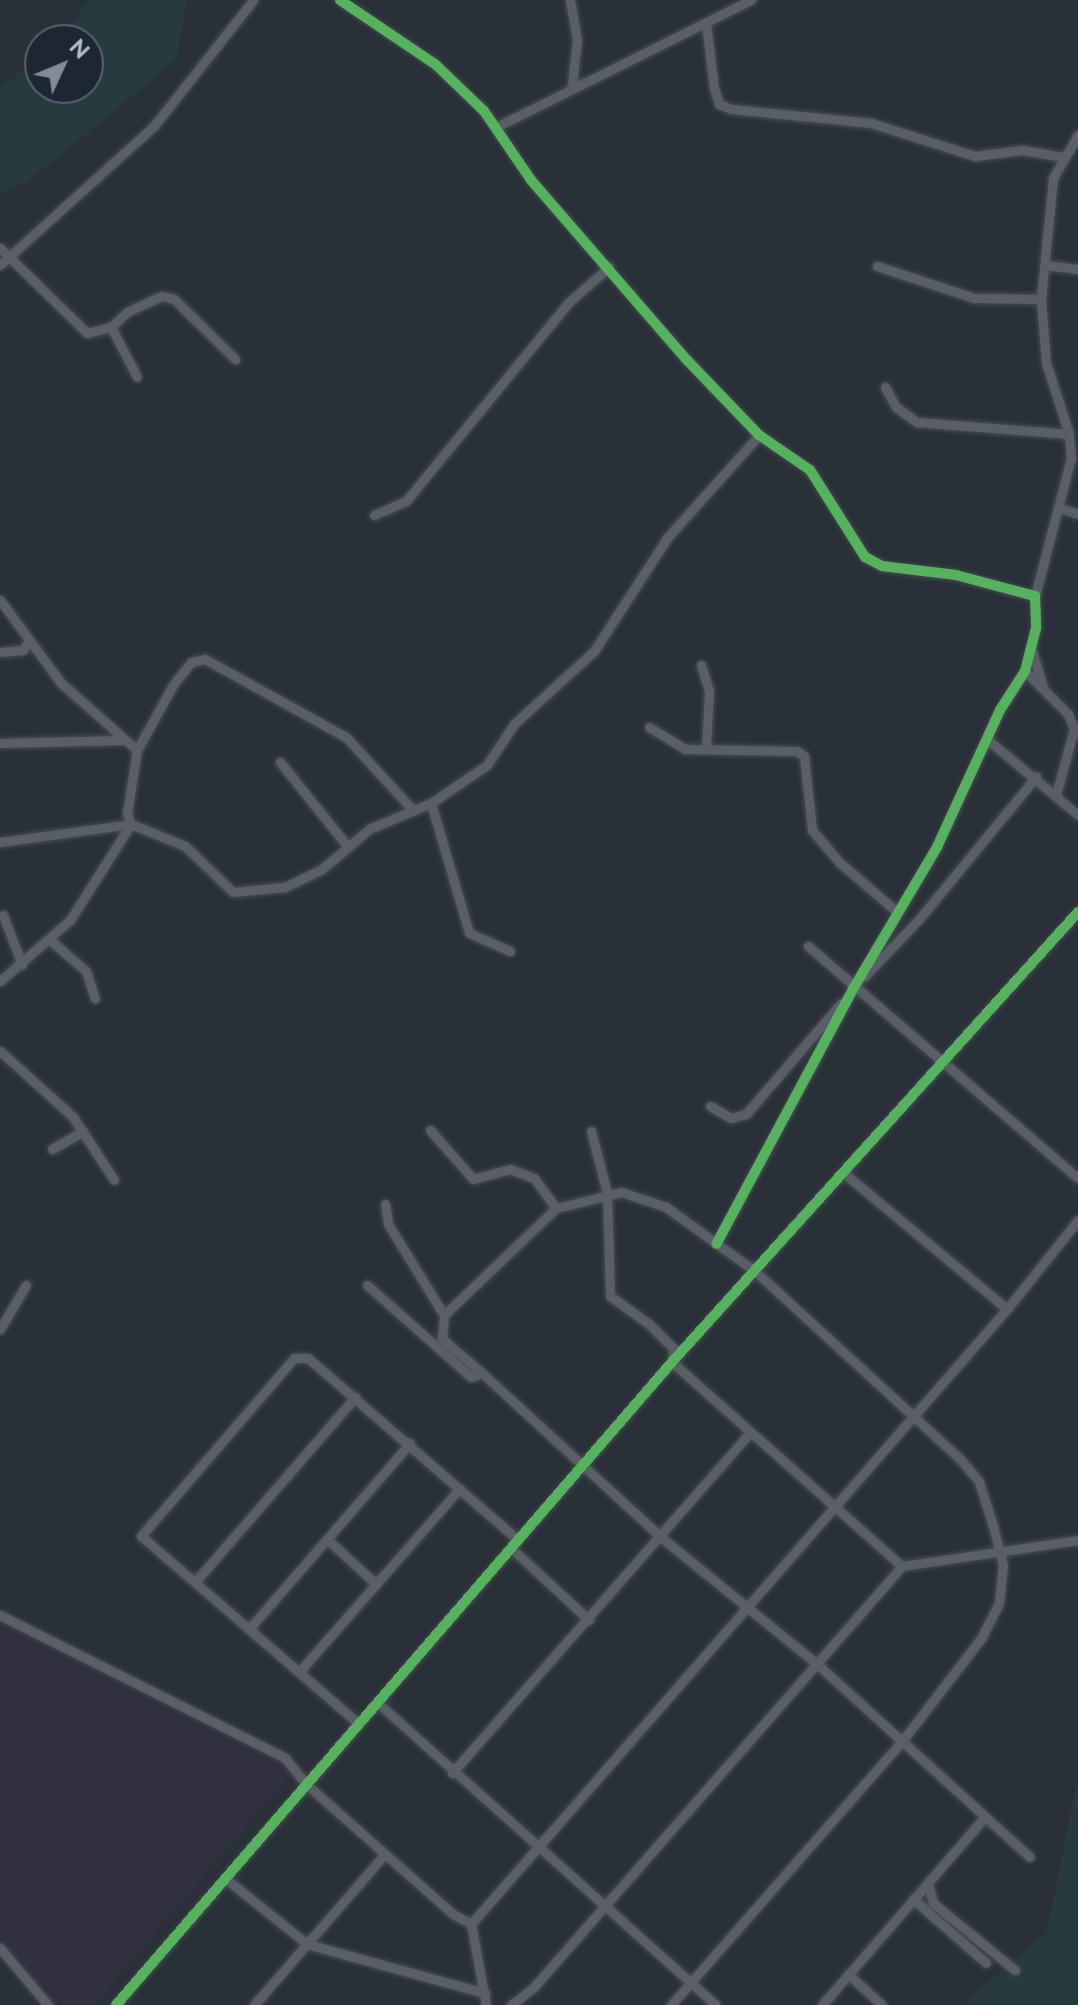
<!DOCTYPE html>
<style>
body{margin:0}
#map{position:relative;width:1078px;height:2005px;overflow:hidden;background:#2a3038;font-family:Raleway,sans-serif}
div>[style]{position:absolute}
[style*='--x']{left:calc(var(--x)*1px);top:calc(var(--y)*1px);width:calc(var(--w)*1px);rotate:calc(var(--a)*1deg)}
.medical>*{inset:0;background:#31303e}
.green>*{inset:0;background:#273a3e}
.roads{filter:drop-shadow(0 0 2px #484c53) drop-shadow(0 0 2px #484c53)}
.minor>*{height:9px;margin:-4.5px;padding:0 4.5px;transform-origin:4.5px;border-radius:4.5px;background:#5a5e66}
.cycleway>*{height:10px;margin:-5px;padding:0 5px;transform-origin:5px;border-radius:5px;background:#56b35d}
span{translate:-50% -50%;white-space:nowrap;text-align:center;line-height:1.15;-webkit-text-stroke:7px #1d2633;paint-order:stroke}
.north{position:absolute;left:24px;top:24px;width:80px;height:80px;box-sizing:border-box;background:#1d2633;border:2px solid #59626f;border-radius:50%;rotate:46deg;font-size:22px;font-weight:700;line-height:32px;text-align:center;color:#b4bcc9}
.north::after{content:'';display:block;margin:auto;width:28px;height:36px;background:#848b96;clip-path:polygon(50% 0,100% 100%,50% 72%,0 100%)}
</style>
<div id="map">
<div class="medical">
<div style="clip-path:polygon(0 1624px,283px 1767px,289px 1776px,94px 2005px,53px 2005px,0 1937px)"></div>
</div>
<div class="green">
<div style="clip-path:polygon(89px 0,187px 0,176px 60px,30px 180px,0 195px,0 89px,40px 56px,40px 88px,88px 88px,88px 40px,59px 40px)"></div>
<div style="clip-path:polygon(1078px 1776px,1078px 2005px,962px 2005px,1047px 1932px)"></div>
</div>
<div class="roads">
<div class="minor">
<div style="--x:340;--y:0;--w:115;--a:34"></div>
<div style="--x:435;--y:64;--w:68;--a:43.8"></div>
<div style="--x:484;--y:111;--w:83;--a:55.7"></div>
<div style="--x:531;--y:180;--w:238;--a:49.1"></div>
<div style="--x:687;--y:360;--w:104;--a:46.2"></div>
<div style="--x:759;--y:435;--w:62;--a:34.5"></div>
<div style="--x:810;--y:470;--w:103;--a:57.7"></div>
<div style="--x:865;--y:557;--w:19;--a:28"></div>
<div style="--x:882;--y:566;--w:75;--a:6.9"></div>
<div style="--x:956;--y:575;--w:82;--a:14.9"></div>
<div style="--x:1035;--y:596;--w:32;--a:88"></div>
<div style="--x:1036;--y:628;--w:44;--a:104.3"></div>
<div style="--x:1025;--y:671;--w:46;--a:122.7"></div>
<div style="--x:1000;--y:710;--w:151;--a:114.7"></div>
<div style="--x:937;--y:847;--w:165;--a:120.6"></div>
<div style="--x:853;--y:989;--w:289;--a:118.2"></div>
<div style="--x:570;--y:0;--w:40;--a:80"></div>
<div style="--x:577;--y:39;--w:46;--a:96.2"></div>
<div style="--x:706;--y:24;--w:64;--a:82.9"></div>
<div style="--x:714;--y:88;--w:17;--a:73"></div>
<div style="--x:719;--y:104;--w:13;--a:23"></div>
<div style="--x:731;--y:109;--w:141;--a:5.7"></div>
<div style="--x:871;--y:123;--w:109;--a:17.6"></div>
<div style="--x:975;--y:156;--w:47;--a:-7.3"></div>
<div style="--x:1022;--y:150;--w:43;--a:9.5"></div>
<div style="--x:496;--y:127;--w:285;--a:-26.5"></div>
<div style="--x:0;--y:248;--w:122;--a:44.3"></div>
<div style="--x:87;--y:333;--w:25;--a:-14"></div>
<div style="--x:111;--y:327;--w:22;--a:-43"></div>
<div style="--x:127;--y:312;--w:38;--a:-25"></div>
<div style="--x:162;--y:296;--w:12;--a:14"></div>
<div style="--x:174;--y:299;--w:86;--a:44.5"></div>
<div style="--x:0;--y:265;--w:207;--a:-42.1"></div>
<div style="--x:154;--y:126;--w:160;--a:-51.8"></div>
<div style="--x:1045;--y:265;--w:33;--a:7"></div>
<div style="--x:877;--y:266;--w:102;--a:18.3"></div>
<div style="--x:974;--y:298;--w:67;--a:0.9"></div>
<div style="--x:111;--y:327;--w:56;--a:62.5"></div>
<div style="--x:885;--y:387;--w:23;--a:61"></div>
<div style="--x:896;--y:407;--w:26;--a:36"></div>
<div style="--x:917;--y:422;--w:152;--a:4.5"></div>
<div style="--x:1060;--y:508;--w:19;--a:18"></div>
<div style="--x:374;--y:515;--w:35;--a:-24"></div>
<div style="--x:406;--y:501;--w:256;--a:-50.7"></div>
<div style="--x:568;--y:303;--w:55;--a:-41.3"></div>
<div style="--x:1035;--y:596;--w:143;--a:-75.4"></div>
<div style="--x:1071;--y:458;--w:24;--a:-95"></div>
<div style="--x:1069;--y:434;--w:75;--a:-107.9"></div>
<div style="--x:1046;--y:363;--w:64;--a:-94.5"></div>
<div style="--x:1041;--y:299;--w:122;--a:-84.3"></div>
<div style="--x:1053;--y:178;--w:50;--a:-59.8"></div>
<div style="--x:0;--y:600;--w:103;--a:53.7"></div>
<div style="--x:61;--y:683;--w:101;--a:41.4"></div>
<div style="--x:1032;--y:651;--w:37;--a:73"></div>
<div style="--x:0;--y:652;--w:23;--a:-5"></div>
<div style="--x:23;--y:650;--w:9;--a:-58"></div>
<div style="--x:701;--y:665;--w:28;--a:73"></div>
<div style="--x:709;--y:692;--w:56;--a:93.1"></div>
<div style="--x:1025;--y:671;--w:61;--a:45"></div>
<div style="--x:1068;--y:714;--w:16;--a:68"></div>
<div style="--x:1074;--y:729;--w:68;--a:105.3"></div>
<div style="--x:649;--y:727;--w:42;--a:31.4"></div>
<div style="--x:685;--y:749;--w:112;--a:1"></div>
<div style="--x:797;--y:751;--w:9;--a:36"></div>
<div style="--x:804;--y:756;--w:74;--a:83.8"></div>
<div style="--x:812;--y:830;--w:42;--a:49.8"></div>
<div style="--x:839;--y:862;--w:75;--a:40.7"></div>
<div style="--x:988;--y:740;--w:117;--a:39.8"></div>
<div style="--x:0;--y:743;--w:122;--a:-1.4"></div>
<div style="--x:280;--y:762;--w:109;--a:51.3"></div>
<div style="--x:431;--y:803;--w:135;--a:73.7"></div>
<div style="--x:469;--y:933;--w:45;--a:23.7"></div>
<div style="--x:131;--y:824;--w:12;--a:-110"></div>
<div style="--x:127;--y:813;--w:64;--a:-81"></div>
<div style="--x:137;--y:750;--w:74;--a:-61"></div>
<div style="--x:173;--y:685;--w:29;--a:-52"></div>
<div style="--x:191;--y:662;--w:14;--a:-12"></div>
<div style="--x:205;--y:659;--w:161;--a:29"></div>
<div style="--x:346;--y:737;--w:99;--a:47.5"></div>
<div style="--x:0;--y:842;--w:132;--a:-7.8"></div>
<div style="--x:131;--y:824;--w:58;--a:22.2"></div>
<div style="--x:185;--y:846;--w:66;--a:43.8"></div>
<div style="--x:233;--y:892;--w:52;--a:-5.5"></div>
<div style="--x:285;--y:887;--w:41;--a:-25.9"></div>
<div style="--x:322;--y:869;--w:62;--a:-40.4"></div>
<div style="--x:369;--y:829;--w:67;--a:-22.8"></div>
<div style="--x:431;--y:803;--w:68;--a:-34.2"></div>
<div style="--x:487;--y:765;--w:49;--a:-56.6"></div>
<div style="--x:514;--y:724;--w:108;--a:-42.4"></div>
<div style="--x:594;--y:651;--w:135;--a:-57.1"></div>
<div style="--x:667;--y:538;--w:138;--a:-48.2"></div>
<div style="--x:3;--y:915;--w:53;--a:69.2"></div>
<div style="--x:49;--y:939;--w:49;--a:40.9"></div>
<div style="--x:86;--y:971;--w:29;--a:72"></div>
<div style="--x:808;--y:946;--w:356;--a:40.7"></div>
<div style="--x:864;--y:977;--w:81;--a:-46.5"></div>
<div style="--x:920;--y:918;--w:183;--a:-50.6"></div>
<div style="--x:0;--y:981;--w:93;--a:-41.1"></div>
<div style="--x:70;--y:920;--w:114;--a:-57.6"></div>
<div style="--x:0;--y:1051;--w:98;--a:42.1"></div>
<div style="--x:73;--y:1117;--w:75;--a:56.9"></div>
<div style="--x:710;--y:1106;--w:24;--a:30"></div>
<div style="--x:731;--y:1118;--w:16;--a:-15"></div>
<div style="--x:746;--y:1114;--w:146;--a:-49.4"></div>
<div style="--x:430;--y:1130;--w:65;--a:48.7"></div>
<div style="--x:473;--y:1179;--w:38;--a:-15"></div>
<div style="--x:510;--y:1169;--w:26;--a:21"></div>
<div style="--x:534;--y:1178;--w:37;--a:54"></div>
<div style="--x:591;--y:1131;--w:64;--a:75.5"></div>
<div style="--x:607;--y:1193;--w:103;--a:88.3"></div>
<div style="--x:610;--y:1296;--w:48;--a:35.7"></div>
<div style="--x:649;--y:1324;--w:35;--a:45"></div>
<div style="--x:674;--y:1349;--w:13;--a:99"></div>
<div style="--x:672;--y:1362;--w:307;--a:41.6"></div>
<div style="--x:52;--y:1149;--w:36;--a:-30"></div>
<div style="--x:845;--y:1174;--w:211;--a:39.8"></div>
<div style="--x:385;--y:1204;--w:20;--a:81"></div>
<div style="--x:388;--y:1224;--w:107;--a:58.4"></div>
<div style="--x:367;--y:1285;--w:139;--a:41.5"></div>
<div style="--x:471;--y:1377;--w:12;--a:-20"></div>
<div style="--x:482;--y:1373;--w:244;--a:42.5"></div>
<div style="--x:662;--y:1538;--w:200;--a:39.1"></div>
<div style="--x:817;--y:1664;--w:287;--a:42.2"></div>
<div style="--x:0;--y:1329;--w:51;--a:-59.4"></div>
<div style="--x:482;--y:1373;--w:52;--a:-139.6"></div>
<div style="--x:442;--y:1339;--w:24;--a:-85"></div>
<div style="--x:444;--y:1315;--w:155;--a:-43.7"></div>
<div style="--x:556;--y:1208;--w:67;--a:-13.8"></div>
<div style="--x:621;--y:1192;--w:47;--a:18.4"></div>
<div style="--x:666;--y:1207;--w:111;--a:35.8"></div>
<div style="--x:756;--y:1272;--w:277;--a:42.5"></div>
<div style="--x:960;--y:1459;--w:30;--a:50"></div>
<div style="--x:979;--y:1482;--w:46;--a:72.3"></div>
<div style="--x:993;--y:1526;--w:40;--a:75.6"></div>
<div style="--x:1003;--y:1565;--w:38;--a:96"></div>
<div style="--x:999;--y:1603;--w:38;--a:117"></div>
<div style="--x:982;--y:1637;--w:130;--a:127.5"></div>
<div style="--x:903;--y:1740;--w:352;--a:131.2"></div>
<div style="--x:327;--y:1539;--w:67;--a:42.6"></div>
<div style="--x:511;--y:1548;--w:106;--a:42.7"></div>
<div style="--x:195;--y:1582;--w:245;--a:-49.1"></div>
<div style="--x:0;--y:1615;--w:319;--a:26.6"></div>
<div style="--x:285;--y:1758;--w:33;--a:51"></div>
<div style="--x:306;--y:1784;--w:196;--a:41.5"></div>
<div style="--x:453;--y:1914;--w:21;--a:29"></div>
<div style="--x:471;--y:1924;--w:82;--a:79.5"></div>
<div style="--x:249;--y:1629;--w:246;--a:-49.1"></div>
<div style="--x:299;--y:1672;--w:244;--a:-48.8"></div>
<div style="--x:378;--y:1703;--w:453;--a:41.8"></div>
<div style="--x:359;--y:1724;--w:288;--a:-139.2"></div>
<div style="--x:141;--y:1536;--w:235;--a:-49.3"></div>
<div style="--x:294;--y:1358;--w:14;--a:0"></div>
<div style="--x:308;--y:1358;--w:278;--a:40.9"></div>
<div style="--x:452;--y:1773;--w:452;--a:-48.8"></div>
<div style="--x:226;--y:1879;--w:104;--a:38.7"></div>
<div style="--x:307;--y:1944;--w:185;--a:15.4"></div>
<div style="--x:928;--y:1883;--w:21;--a:76"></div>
<div style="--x:933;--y:1903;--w:106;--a:39.3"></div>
<div style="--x:913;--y:1899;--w:97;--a:41.2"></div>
<div style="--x:471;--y:1924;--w:816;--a:-48.93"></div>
<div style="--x:1007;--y:1309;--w:114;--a:-51.4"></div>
<div style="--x:0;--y:1948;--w:75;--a:49.9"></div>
<div style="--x:848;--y:1974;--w:46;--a:42.4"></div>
<div style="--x:116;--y:2005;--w:850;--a:-49.15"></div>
<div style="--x:672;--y:1362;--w:606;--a:-47.94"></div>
<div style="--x:254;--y:2005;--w:200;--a:-49.1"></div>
<div style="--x:511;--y:2005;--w:28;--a:-38"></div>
<div style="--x:533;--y:1988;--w:561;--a:-48.83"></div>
<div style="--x:902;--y:1566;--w:178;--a:-8.4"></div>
<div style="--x:822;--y:2005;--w:249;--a:-49.1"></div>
</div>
</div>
<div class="cycleway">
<div style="--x:340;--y:0;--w:115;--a:34"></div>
<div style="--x:435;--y:64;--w:68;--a:43.8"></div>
<div style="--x:484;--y:111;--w:83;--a:55.7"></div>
<div style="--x:531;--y:180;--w:238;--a:49.1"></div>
<div style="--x:687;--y:360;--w:104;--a:46.2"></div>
<div style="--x:759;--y:435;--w:62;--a:34.5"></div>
<div style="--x:810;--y:470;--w:103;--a:57.7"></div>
<div style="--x:865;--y:557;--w:19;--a:28"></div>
<div style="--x:882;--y:566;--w:75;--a:6.9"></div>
<div style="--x:956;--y:575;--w:82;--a:14.9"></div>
<div style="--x:1035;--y:596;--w:32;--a:88"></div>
<div style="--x:1036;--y:628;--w:44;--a:104.3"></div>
<div style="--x:1025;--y:671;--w:46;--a:122.7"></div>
<div style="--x:1000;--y:710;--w:151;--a:114.7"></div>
<div style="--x:937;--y:847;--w:165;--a:120.6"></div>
<div style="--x:853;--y:989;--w:289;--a:118.2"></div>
<div style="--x:116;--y:2005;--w:850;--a:-49.15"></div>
<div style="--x:672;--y:1362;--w:606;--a:-47.94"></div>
</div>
<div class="north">N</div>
</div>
